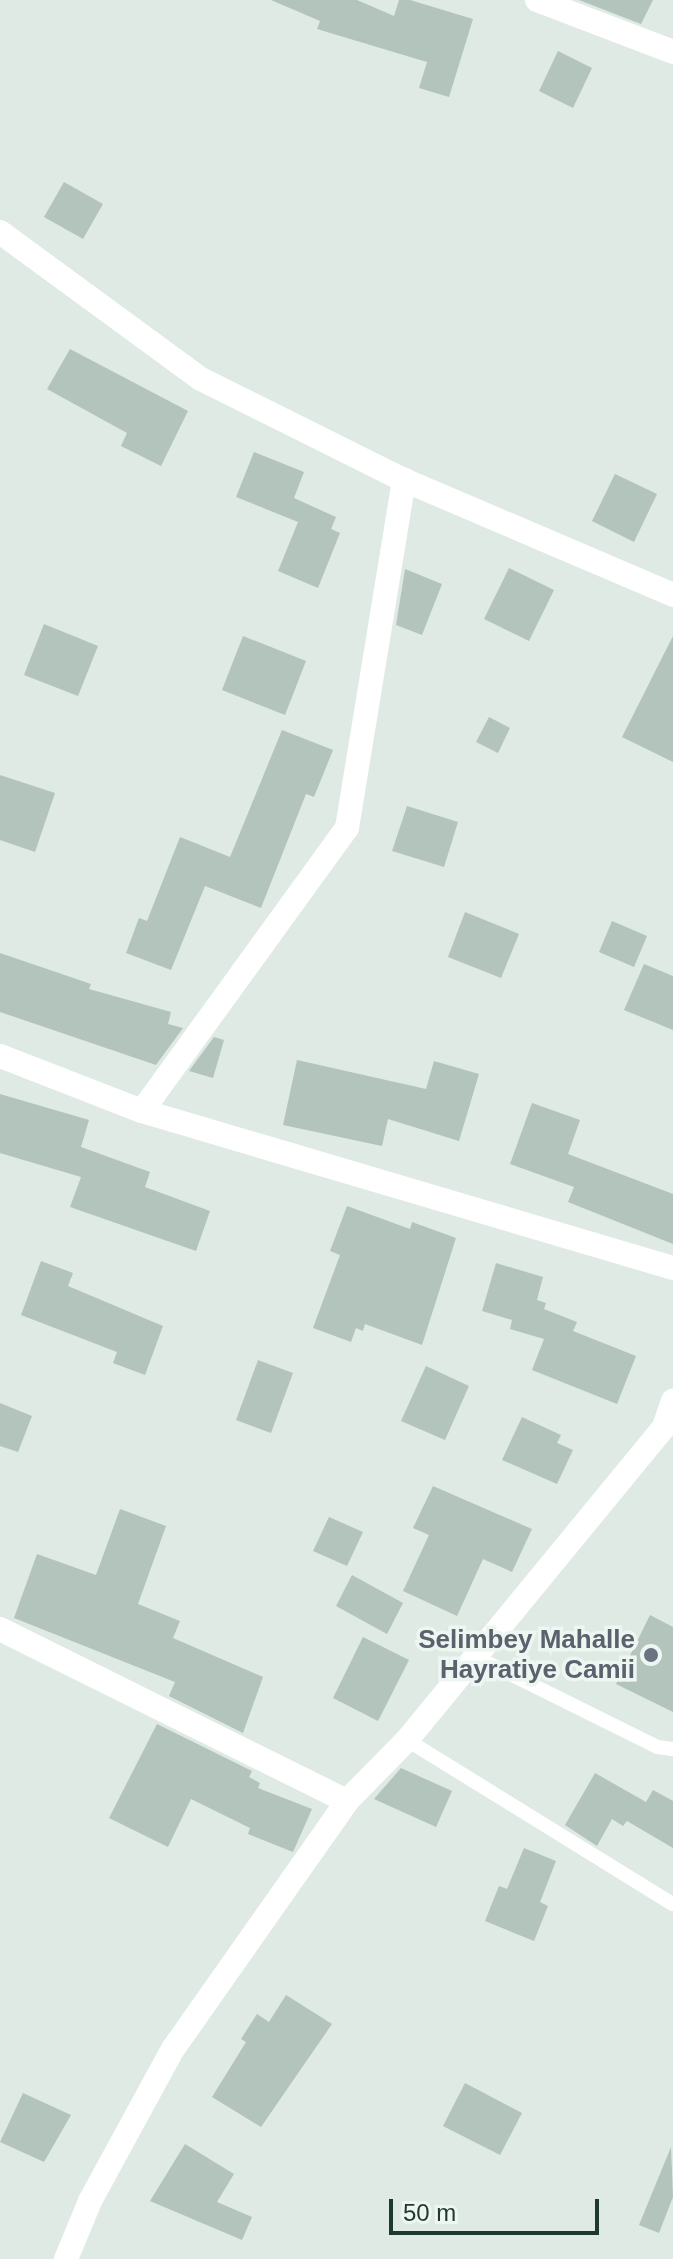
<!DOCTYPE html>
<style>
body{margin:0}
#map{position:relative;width:673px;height:2259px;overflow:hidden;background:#deeae3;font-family:Arial,sans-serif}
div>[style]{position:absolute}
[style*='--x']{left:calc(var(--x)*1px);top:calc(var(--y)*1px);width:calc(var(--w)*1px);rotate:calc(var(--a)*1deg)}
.building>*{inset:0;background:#b3c4bc}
.service>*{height:14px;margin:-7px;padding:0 7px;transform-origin:7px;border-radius:7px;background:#fff}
.minor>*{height:24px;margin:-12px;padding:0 12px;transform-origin:12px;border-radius:12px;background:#fff}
.tertiary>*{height:24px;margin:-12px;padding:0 12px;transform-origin:12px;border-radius:12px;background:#fff}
.dots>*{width:22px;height:22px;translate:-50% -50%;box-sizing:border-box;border:4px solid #eef6f1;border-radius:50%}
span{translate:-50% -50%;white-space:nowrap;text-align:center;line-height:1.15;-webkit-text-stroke:7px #eef6f1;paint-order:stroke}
.worship-label{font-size:26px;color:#5b616d;font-weight:700}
.right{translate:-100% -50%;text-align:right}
.scale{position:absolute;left:389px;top:2199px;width:210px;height:36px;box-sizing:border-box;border:4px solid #1f3930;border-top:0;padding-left:10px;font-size:24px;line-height:28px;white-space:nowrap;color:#1f3930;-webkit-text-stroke:6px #eef6f1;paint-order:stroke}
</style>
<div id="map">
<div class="building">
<div style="clip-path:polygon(271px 0,357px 0,394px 16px,399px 0,410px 0,473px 19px,449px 97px,419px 88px,427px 62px,317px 29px,320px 21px)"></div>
<div style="clip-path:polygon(579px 0,653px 0,641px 24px)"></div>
<div style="clip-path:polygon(558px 51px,592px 68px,573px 108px,539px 91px)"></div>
<div style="clip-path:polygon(64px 182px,103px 204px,83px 239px,44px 217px)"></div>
<div style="clip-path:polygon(70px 349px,188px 411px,161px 466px,121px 446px,127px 433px,47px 389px)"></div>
<div style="clip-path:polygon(254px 452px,304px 472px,294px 498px,336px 517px,331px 529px,340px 533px,318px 588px,278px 571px,298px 522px,236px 497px)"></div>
<div style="clip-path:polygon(615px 474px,657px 494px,634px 542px,592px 521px)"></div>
<div style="clip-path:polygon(509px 568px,554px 590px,529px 641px,484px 619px)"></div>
<div style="clip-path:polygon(405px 569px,442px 584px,422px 635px,396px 625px)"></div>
<div style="clip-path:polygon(44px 624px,98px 646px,78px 696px,24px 675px)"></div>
<div style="clip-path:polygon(243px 636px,306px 661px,285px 715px,222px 690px)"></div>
<div style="clip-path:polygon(673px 636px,673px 762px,622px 737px)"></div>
<div style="clip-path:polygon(489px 717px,510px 728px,498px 753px,476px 742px)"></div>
<div style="clip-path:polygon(282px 730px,333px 750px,314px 797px,306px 794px,261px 908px,205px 886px,171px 970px,126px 953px,139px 918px,147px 921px,180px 837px,230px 857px)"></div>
<div style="clip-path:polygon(0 775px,55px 793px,35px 852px,0 840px)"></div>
<div style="clip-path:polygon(407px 806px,458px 822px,444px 867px,392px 851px)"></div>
<div style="clip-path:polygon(465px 912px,519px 934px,501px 978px,448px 957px)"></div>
<div style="clip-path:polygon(612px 921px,647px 936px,634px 967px,599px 952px)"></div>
<div style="clip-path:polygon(0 953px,91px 984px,89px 989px,171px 1012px,168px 1024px,183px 1028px,156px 1065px,0 1012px)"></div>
<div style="clip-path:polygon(644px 964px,673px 976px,673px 1030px,624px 1010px)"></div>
<div style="clip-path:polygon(214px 1037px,224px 1040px,213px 1078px,189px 1071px)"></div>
<div style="clip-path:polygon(297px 1060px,426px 1089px,434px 1061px,479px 1074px,459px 1141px,388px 1119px,382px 1146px,283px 1125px)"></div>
<div style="clip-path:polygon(0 1094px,89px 1120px,81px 1147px,150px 1172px,145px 1187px,210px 1211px,196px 1251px,70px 1207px,81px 1177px,0 1153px)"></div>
<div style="clip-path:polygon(532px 1103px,580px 1120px,568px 1154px,673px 1194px,673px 1244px,568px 1202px,574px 1187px,510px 1164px)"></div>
<div style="clip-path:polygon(347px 1206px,410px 1229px,412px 1222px,456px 1238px,422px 1345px,365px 1324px,363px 1331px,356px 1328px,351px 1342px,313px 1328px,340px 1255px,330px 1251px)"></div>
<div style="clip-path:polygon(41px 1261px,73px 1273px,68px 1286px,163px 1326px,145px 1375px,113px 1363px,117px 1352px,21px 1315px)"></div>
<div style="clip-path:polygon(496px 1263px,543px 1277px,537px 1300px,546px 1303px,544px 1309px,577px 1322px,573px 1331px,636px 1356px,617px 1404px,532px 1370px,544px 1339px,510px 1329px,512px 1320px,482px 1311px)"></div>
<div style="clip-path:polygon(258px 1360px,293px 1373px,271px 1433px,236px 1420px)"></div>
<div style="clip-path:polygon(426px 1366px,469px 1386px,445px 1440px,401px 1421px)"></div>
<div style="clip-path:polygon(0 1403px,32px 1416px,18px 1452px,0 1446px)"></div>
<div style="clip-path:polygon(522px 1417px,561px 1435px,557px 1443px,573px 1450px,557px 1484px,502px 1460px)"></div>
<div style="clip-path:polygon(433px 1486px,532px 1529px,512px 1572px,483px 1559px,457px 1616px,403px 1591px,429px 1535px,413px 1528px)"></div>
<div style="clip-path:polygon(120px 1509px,166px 1526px,138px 1604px,180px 1621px,173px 1638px,263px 1677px,243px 1733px,169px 1696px,175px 1682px,14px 1618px,37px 1554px,96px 1575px)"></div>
<div style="clip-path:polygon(329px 1517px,363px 1532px,347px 1566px,313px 1551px)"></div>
<div style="clip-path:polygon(352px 1575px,403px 1603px,387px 1634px,336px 1606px)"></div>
<div style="clip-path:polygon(650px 1615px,673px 1627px,673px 1712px,616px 1684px)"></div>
<div style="clip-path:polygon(363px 1637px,409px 1660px,378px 1721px,333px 1698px)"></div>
<div style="clip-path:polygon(157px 1724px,252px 1771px,249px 1777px,260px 1783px,258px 1788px,312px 1809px,293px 1852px,248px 1834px,250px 1828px,191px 1799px,168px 1847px,109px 1818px)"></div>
<div style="clip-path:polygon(401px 1768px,452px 1791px,436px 1827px,374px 1799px)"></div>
<div style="clip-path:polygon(595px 1773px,646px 1802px,653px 1790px,673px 1801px,673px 1848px,627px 1821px,623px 1826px,612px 1819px,597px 1846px,565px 1825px)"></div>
<div style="clip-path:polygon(524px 1848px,556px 1861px,540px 1902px,548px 1906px,534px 1941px,485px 1921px,499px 1886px,507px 1889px)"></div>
<div style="clip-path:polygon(286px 1995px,332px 2024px,261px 2127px,212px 2097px,246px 2042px,241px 2039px,257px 2014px,269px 2022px)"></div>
<div style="clip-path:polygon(465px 2083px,522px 2113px,500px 2155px,443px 2126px)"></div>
<div style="clip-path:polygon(23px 2093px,71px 2115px,44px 2162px,0 2142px)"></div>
<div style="clip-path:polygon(185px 2144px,234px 2174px,217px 2202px,252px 2217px,242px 2240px,150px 2201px)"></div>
<div style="clip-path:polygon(671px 2147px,673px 2197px,659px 2233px,639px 2225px)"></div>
</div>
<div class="service">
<div style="--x:472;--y:1655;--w:207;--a:26.4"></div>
<div style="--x:657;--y:1747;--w:16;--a:7"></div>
<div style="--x:407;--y:1740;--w:312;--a:31.7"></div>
</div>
<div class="minor">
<div style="--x:537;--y:0;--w:146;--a:20.9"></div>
<div style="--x:0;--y:232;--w:249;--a:36.2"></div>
<div style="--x:201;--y:379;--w:227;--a:26.5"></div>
<div style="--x:404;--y:480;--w:293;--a:23.1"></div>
<div style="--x:0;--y:1056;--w:152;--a:21.2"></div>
<div style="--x:142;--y:1111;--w:554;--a:16.47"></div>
<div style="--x:142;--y:1111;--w:349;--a:-54.1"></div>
<div style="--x:347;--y:828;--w:353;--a:-80.7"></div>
<div style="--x:0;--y:1629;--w:387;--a:26.4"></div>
</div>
<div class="tertiary">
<div style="--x:66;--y:2259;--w:63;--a:-67.5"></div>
<div style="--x:90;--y:2201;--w:173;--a:-61.4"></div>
<div style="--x:173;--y:2049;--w:303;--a:-54.9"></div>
<div style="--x:347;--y:1801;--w:86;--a:-45.5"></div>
<div style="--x:407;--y:1740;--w:405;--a:-50.6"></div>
<div style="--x:664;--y:1427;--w:28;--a:-71"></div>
</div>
<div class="dots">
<div style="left:651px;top:1655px;background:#6b7280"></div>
</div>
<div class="worship-label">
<span class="right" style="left:635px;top:1655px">Selimbey Mahalle<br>Hayratiye Camii</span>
</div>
<div class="scale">50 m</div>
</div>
